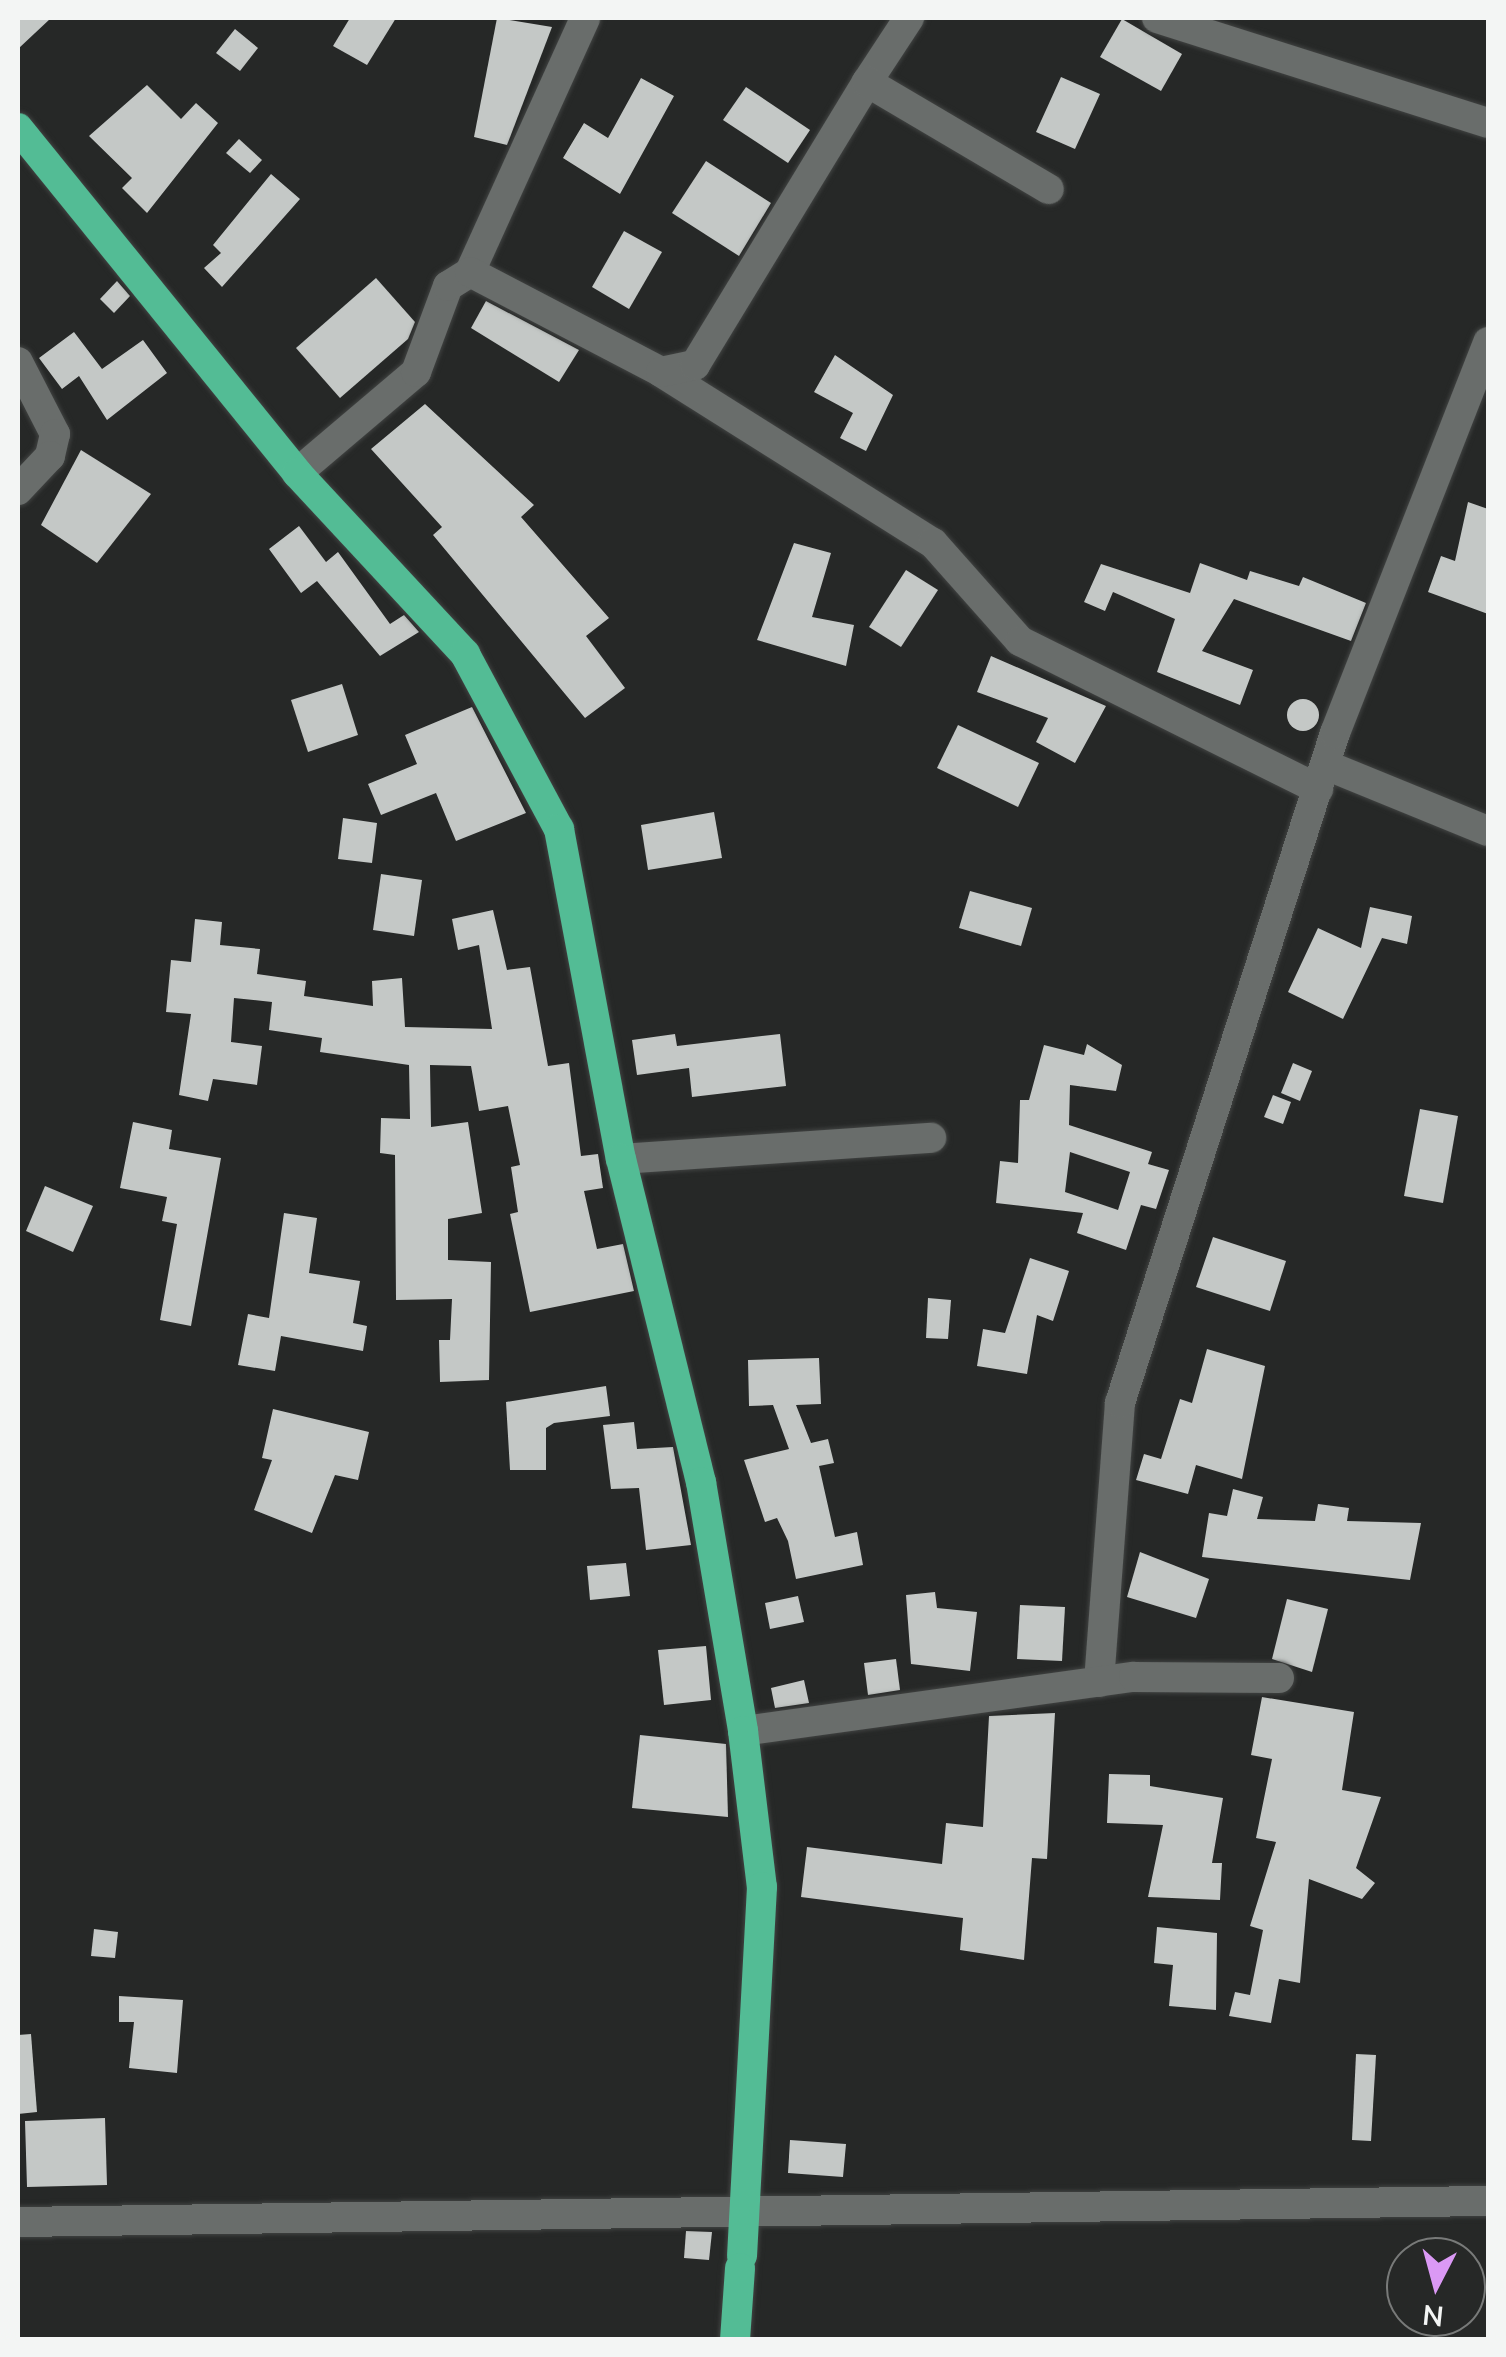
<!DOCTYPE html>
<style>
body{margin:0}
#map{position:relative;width:1506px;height:2357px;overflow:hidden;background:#262827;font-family:"Nunito Sans",sans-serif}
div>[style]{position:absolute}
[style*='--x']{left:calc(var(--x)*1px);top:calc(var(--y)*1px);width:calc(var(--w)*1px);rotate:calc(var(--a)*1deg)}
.building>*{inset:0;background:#c4c8c6}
.round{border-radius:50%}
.roads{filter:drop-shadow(0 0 2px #414342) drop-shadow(0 0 2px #414342)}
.minor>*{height:30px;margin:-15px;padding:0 15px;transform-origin:15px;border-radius:15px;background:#696d6b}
.highway>*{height:30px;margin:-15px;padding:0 15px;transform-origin:15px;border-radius:15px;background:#53bc95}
span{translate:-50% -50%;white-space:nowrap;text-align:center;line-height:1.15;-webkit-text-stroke:10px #262827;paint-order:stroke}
.frame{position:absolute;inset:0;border:20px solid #f3f5f4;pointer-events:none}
.north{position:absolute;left:1386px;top:2237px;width:100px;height:100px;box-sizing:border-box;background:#262827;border:2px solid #787a79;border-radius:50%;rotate:186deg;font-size:28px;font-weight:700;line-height:40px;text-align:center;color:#f3f5f4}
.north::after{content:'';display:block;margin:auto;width:35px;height:45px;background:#db99f5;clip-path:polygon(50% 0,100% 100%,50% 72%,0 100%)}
</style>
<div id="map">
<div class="building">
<div style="clip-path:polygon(18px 18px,51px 18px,18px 49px)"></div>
<div style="clip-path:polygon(350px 18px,396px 18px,367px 65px,333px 46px)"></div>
<div style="clip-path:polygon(497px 18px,552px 27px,507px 145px,474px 137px)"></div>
<div style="clip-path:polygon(1122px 19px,1182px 54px,1161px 91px,1100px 57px)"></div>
<div style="clip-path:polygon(235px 29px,258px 48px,240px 71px,216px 53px)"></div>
<div style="clip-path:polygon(1061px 77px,1100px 94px,1075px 149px,1036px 132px)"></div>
<div style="clip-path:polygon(641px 78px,674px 96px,620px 194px,563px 158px,584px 123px,608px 138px)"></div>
<div style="clip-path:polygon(147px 85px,181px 119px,196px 103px,218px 123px,147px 213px,122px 188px,132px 178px,89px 136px)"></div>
<div style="clip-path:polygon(746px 87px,810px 130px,788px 163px,723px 120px)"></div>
<div style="clip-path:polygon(239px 139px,262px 160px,250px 173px,226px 153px)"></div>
<div style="clip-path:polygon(706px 161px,771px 203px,739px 256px,672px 213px)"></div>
<div style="clip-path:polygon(271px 174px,300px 199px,222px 287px,204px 268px,221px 253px,213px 245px)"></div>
<div style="clip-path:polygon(624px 231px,662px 252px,629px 309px,592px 287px)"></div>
<div style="clip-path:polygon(376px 278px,415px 322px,408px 339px,340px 398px,296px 348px)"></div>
<div style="clip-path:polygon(117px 281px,130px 296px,114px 313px,100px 299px)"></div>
<div style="clip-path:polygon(486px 301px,579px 350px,559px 382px,471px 328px)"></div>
<div style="clip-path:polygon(74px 332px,102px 369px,143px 340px,167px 373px,107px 420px,79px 376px,62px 389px,39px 358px)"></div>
<div style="clip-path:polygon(835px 355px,893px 395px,866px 451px,840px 438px,853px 413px,814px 392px)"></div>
<div style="clip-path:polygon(425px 404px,534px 505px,521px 517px,609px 618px,586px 636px,625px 688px,585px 718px,433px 535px,442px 527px,371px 449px)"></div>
<div style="clip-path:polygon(81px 450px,151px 494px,97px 563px,41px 525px)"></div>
<div style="clip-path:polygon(1468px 502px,1488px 509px,1488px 614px,1428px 592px,1441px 556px,1455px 561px)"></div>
<div style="clip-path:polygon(299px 526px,326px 562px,338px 552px,390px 624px,404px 615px,419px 632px,380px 656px,317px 581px,301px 593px,269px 549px)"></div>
<div style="clip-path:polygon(794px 543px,831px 553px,812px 617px,854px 625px,846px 666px,757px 640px)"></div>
<div style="clip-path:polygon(1200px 563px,1247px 580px,1250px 571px,1299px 586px,1303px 577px,1366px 603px,1351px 641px,1234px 599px,1202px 651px,1253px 670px,1240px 705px,1157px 672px,1175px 619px,1113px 592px,1105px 611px,1084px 602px,1101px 564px,1190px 593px)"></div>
<div style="clip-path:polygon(906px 570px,938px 590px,901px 647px,869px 627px)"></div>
<div style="clip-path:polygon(991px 656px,1106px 706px,1075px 763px,1036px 742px,1048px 718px,977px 692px)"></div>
<div style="clip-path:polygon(342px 684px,358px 735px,308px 752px,291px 700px)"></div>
<div class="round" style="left:1287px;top:699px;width:32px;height:32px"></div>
<div style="clip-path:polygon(472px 707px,526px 813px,456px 841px,436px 793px,381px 815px,368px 784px,417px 764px,405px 735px)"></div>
<div style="clip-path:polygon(958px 725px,1039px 763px,1018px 807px,937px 768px)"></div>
<div style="clip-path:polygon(714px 812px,722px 858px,648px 870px,641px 825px)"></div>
<div style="clip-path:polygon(343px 818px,377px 823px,372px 863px,338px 859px)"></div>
<div style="clip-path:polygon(381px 874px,422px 880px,414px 936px,373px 930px)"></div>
<div style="clip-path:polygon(970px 891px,1032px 908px,1021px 946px,959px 928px)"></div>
<div style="clip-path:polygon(1370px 907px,1412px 916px,1407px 944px,1382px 938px,1343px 1019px,1288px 992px,1318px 928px,1361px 948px)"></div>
<div style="clip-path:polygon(493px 910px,507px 970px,530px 967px,548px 1066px,569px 1063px,581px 1156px,598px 1154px,603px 1188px,584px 1191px,597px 1249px,623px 1244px,634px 1291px,530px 1312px,510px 1214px,518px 1212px,511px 1167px,520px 1165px,508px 1106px,479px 1111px,471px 1066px,430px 1065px,431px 1127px,468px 1122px,482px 1213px,448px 1219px,448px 1260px,491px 1262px,489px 1380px,440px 1382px,439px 1340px,450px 1340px,452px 1299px,396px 1300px,395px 1155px,380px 1153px,381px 1118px,410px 1119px,409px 1065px,320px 1052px,322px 1038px,269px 1030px,272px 1002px,234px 998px,231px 1042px,262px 1046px,257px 1085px,213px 1079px,208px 1101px,179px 1095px,191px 1014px,166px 1012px,171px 960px,191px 962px,195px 919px,222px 922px,220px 945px,260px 949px,257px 974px,306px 981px,304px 996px,373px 1006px,372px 981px,402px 978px,405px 1027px,492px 1029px,479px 945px,458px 950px,452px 919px)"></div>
<div style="clip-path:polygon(675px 1034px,677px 1046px,780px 1034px,786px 1086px,692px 1097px,689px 1068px,637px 1075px,632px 1040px)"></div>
<div style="clip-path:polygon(evenodd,1087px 1044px,1122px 1065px,1116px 1091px,1070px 1085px,1069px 1125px,1152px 1152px,1148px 1164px,1169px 1170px,1156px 1209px,1141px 1205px,1126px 1250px,1077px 1233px,1083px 1213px,996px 1203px,1000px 1161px,1018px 1163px,1020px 1100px,1029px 1100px,1044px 1045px,1084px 1055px,1087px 1044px,1070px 1152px,1130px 1172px,1118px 1210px,1065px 1192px,1070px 1152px)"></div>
<div style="clip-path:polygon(1293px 1063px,1312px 1071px,1300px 1101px,1281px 1093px)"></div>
<div style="clip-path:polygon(1273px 1095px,1291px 1102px,1283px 1124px,1264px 1117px)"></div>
<div style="clip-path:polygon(1420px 1109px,1458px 1116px,1443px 1203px,1404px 1196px)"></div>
<div style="clip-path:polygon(133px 1122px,172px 1130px,169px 1149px,221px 1158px,191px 1326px,160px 1320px,177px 1224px,162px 1221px,167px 1197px,120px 1188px)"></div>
<div style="clip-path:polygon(45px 1186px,93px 1206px,73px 1252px,26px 1231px)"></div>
<div style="clip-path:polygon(284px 1213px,317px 1218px,309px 1273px,360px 1281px,353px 1323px,367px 1326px,363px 1351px,281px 1336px,275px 1371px,238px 1365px,248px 1314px,269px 1318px)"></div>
<div style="clip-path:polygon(1213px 1237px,1286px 1261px,1270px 1311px,1196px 1287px)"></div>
<div style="clip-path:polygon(1030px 1258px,1069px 1271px,1053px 1321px,1037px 1315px,1027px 1374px,977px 1366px,983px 1329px,1005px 1333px)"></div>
<div style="clip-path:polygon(928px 1298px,951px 1300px,948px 1339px,926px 1338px)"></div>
<div style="clip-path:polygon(1207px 1349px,1265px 1366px,1242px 1479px,1196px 1465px,1188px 1494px,1136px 1480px,1144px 1454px,1161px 1459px,1180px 1399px,1192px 1403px)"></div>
<div style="clip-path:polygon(819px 1358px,821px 1404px,796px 1405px,811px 1443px,828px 1439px,834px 1463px,819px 1466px,835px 1537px,857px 1532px,863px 1565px,796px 1579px,788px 1541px,777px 1518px,765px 1522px,744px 1460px,789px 1449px,773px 1405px,749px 1406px,748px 1360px)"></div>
<div style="clip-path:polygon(606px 1386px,610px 1416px,554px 1423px,546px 1428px,546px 1470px,510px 1470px,506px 1402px)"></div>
<div style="clip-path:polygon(273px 1409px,369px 1432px,358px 1480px,335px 1475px,312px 1533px,254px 1510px,272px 1460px,262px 1458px)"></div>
<div style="clip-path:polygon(634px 1422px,637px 1449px,673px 1447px,691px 1545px,646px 1550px,639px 1488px,611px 1489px,603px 1425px)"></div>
<div style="clip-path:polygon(1233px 1489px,1263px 1497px,1257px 1519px,1315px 1521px,1318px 1504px,1349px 1508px,1347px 1521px,1421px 1523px,1410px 1580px,1202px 1557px,1209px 1513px,1227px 1516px)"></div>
<div style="clip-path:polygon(1140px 1552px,1209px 1579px,1196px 1618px,1127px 1597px)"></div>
<div style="clip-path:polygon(626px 1563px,630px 1596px,590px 1600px,587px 1566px)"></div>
<div style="clip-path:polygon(935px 1592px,937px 1608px,977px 1612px,970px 1671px,911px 1664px,906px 1595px)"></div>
<div style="clip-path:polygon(798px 1596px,804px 1622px,770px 1629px,765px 1603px)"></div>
<div style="clip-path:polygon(1287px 1599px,1328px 1609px,1312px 1672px,1272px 1659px)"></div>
<div style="clip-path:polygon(1020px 1605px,1065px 1607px,1062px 1661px,1017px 1659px)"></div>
<div style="clip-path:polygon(706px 1646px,711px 1700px,664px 1705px,658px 1650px)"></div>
<div style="clip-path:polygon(896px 1659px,900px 1690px,868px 1695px,864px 1663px)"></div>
<div style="clip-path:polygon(804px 1680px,809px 1703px,775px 1708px,771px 1688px)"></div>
<div style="clip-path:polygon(1262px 1697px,1354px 1712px,1342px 1790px,1381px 1797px,1356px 1868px,1375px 1883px,1362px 1899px,1309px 1879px,1300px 1983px,1279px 1979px,1271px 2023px,1229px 2016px,1235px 1992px,1250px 1995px,1263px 1930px,1250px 1926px,1276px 1842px,1256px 1838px,1272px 1759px,1251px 1755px)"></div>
<div style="clip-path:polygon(1055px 1713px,1047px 1859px,1032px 1858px,1024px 1960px,960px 1950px,963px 1918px,801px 1897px,807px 1847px,942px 1864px,946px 1823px,983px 1827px,989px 1716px)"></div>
<div style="clip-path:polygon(640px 1735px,726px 1744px,728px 1817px,632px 1808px)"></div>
<div style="clip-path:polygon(1109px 1774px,1150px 1775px,1150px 1786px,1223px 1798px,1212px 1863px,1222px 1863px,1220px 1900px,1148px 1897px,1163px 1825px,1107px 1823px)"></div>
<div style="clip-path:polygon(1157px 1927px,1217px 1933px,1216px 2010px,1169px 2006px,1173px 1965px,1154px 1963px)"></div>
<div style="clip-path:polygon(94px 1929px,118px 1932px,115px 1958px,91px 1956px)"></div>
<div style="clip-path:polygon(119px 1996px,183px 2000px,177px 2073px,129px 2068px,134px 2022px,119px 2022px)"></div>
<div style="clip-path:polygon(31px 2034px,37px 2112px,18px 2114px,18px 2035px)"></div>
<div style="clip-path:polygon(1356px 2054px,1376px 2055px,1371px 2141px,1352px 2140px)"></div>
<div style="clip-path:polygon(105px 2118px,107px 2185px,27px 2187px,25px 2121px)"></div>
<div style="clip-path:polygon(790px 2140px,846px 2144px,843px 2177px,788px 2173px)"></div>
<div style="clip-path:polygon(686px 2231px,712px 2232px,709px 2260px,684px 2258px)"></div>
</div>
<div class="roads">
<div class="minor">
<div style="--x:1157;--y:18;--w:347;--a:17.6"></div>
<div style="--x:867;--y:82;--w:77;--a:-56.7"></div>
<div style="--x:470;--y:272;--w:279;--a:-65.6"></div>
<div style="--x:18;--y:362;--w:81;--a:62.8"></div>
<div style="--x:55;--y:434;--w:23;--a:103"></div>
<div style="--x:50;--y:456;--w:47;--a:133.3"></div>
<div style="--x:661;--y:372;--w:321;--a:32.2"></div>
<div style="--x:933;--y:543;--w:131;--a:48.4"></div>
<div style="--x:1020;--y:641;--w:333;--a:26.4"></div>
<div style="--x:297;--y:473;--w:156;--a:-40.3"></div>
<div style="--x:416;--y:372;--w:92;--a:-69.6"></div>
<div style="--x:448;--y:286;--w:26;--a:-32"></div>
<div style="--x:470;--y:272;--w:216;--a:27.6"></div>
<div style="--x:661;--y:372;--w:35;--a:-12"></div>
<div style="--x:695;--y:365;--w:331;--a:-58.7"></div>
<div style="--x:867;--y:82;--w:211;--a:30.5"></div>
<div style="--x:1326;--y:765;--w:175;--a:22.2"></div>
<div style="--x:621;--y:1159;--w:311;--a:-3.9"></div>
<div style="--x:1099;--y:1682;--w:280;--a:-85.7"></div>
<div style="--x:1120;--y:1403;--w:704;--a:-72.21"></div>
<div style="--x:1335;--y:733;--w:420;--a:-68.6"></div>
<div style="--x:743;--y:1731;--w:395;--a:-7.9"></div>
<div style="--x:1134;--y:1677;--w:145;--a:0.4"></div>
<div style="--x:18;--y:2222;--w:1470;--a:-0.82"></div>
</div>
<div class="highway">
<div style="--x:18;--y:128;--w:444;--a:51"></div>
<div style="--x:297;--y:473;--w:247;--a:47.1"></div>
<div style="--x:465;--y:654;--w:199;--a:61.8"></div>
<div style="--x:559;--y:829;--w:336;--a:79.4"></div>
<div style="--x:621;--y:1159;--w:333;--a:76.1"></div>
<div style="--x:701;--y:1482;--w:253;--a:80.4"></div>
<div style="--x:743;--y:1731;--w:157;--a:83.1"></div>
<div style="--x:762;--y:1887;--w:369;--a:93.1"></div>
<div style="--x:735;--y:2340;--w:72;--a:-86"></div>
</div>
</div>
<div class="frame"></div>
<div class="north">N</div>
</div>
